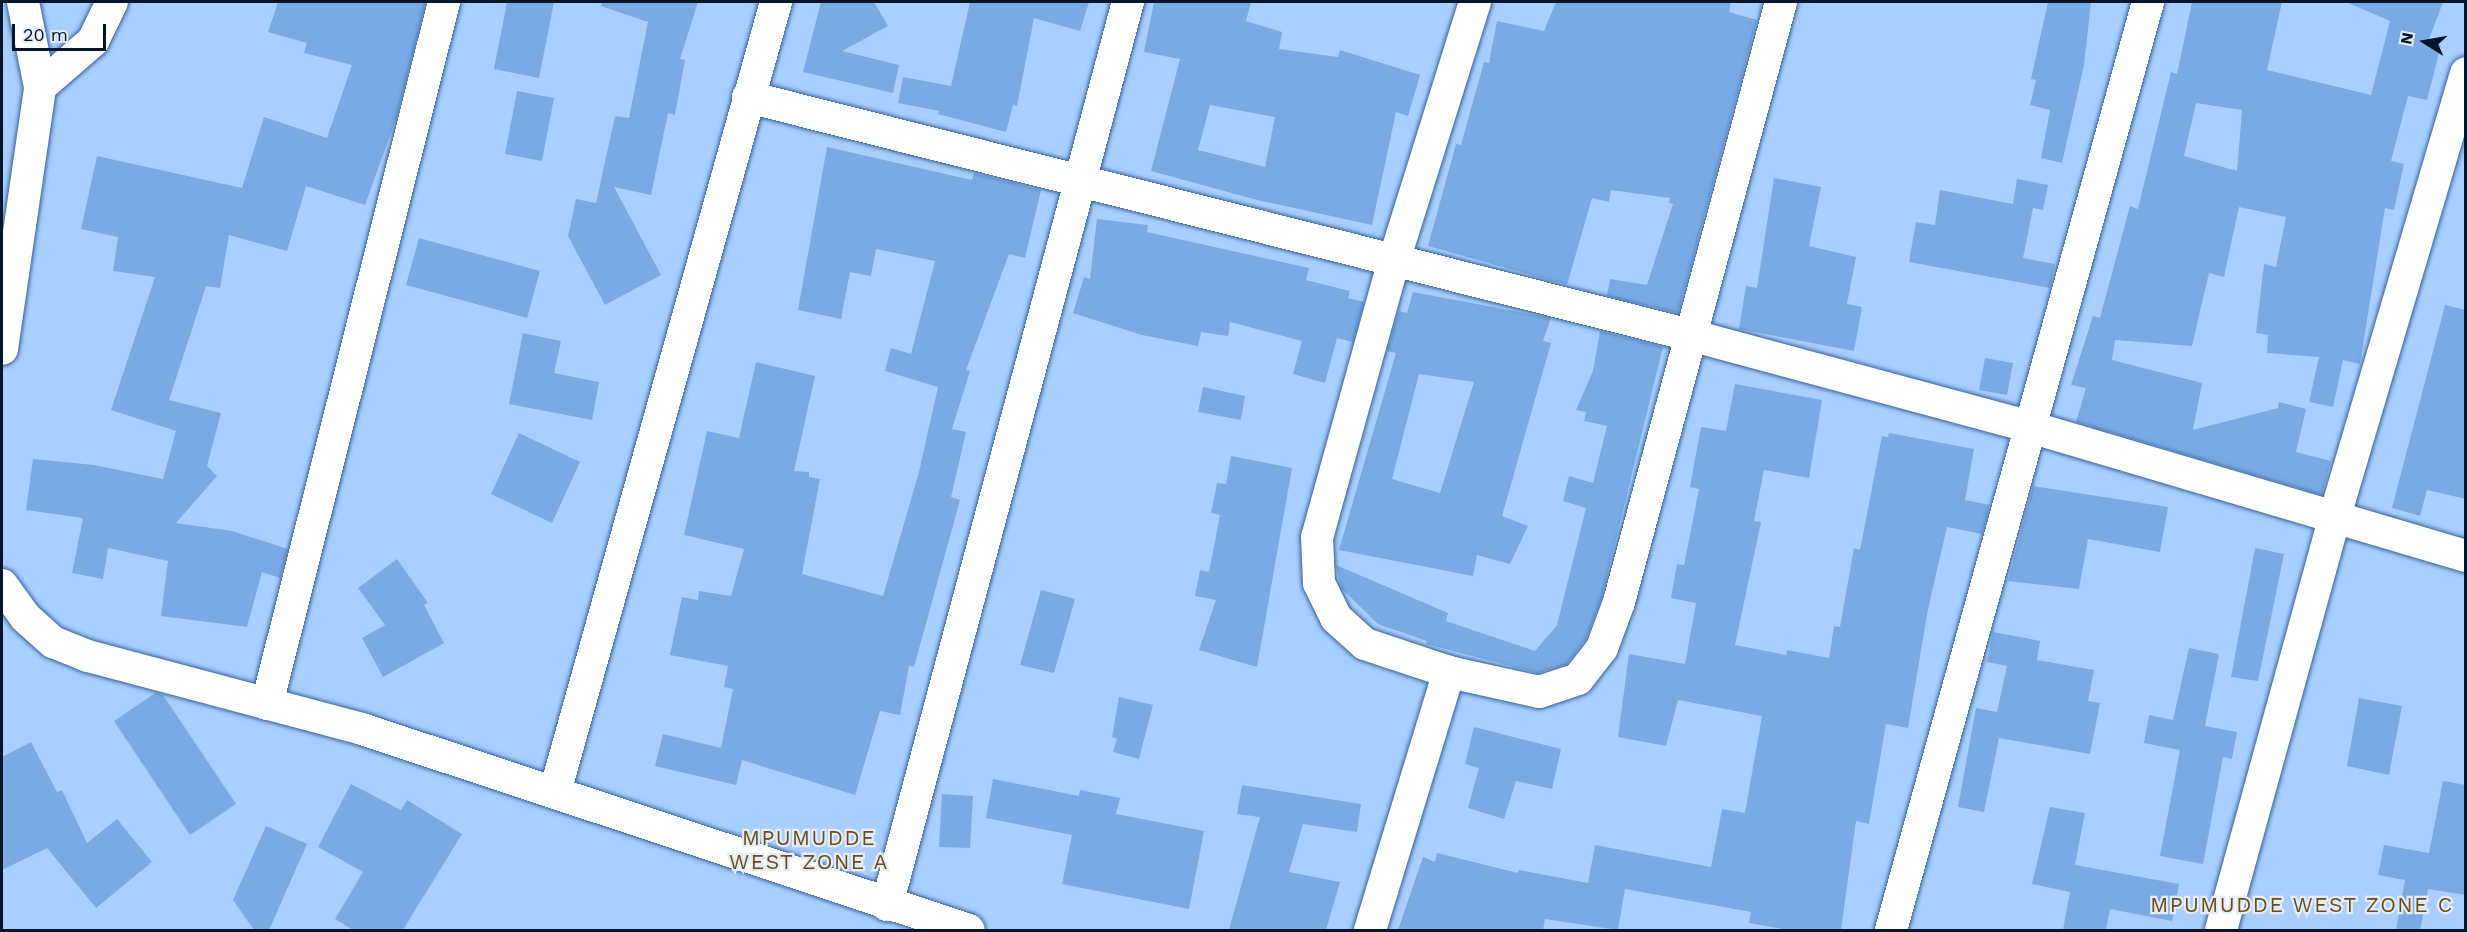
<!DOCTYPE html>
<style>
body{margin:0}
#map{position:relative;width:2467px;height:932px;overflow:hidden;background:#a8cfff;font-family:"Work Sans",sans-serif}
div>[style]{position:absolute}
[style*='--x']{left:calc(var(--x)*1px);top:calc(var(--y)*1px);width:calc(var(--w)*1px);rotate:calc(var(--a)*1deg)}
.building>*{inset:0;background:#7aaae4}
.roads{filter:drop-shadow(0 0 2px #366297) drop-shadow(0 0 2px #366297)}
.minor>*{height:32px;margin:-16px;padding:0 16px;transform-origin:16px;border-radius:16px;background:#fff}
span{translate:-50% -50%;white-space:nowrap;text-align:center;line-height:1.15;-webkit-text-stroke:4.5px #e3edfa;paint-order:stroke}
.quarter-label{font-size:21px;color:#6c4b17;letter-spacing:1.5px}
.frame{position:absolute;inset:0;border:3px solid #04162b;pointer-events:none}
.north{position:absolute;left:2395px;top:12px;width:60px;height:60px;-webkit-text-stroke:4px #e3edfa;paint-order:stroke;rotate:281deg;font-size:16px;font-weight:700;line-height:24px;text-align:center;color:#04162b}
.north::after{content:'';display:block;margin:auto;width:21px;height:27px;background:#04162b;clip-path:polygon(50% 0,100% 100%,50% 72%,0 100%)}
.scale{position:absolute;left:12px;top:24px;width:94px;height:27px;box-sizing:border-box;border:3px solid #04162b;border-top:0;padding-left:8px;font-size:18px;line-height:21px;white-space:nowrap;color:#04162b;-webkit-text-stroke:4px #e3edfa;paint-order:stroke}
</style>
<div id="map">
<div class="building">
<div style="clip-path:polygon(278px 2px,426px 2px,396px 119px,365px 205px,306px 186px,287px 251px,229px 235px,220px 288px,206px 286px,169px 400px,221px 413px,207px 466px,217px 476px,176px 523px,232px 531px,288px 549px,280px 578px,262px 572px,247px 627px,161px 616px,168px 561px,108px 548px,103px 579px,72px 573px,83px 518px,26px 510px,33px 459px,94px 465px,163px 479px,176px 431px,111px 410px,155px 277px,113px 271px,118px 237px,81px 229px,97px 156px,242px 188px,264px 117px,327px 138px,352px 65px,304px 53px,307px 43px,268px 32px)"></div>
<div style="clip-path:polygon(507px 2px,554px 2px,539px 78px,494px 69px)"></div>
<div style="clip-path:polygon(602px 2px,698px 2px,680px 59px,685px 60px,675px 115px,668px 113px,651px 195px,614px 187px,661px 275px,605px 305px,568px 236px,576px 199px,596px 203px,615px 116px,629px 118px,648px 22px,601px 6px)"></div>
<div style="clip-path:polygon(821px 2px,874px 2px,888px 26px,842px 51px,899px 65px,893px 93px,803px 72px)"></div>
<div style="clip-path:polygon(970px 2px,1089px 2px,1080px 31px,1034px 18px,1017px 106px,1013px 105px,1006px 132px,938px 114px,939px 111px,898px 103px,903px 77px,951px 86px)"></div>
<div style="clip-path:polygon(evenodd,1154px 2px,1251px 2px,1246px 21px,1282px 32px,1279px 49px,1338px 57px,1340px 50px,1420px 75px,1408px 116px,1396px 112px,1372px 225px,1257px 200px,1151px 171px,1180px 59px,1144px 52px,1154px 2px,1210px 105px,1275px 117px,1265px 167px,1198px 150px,1210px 105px)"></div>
<div style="clip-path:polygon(1556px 2px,1731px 2px,1729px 12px,1757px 20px,1678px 313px,1607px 296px,1610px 279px,1647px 285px,1673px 204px,1669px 203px,1670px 198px,1611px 190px,1609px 202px,1592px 198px,1567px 285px,1428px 246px,1456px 144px,1461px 145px,1484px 62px,1489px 63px,1497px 21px,1544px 31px)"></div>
<div style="clip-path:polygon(2048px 2px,2091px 2px,2084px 65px,2062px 163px,2041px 158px,2050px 110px,2030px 105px,2036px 80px,2031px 79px)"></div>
<div style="clip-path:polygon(evenodd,2192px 2px,2282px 2px,2267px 70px,2371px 95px,2390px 21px,2346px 2px,2443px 2px,2428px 42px,2441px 45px,2427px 100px,2408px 96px,2391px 161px,2404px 164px,2394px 210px,2385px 208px,2360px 364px,2343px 360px,2333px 407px,2309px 402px,2319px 357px,2267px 353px,2268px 335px,2256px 333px,2264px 264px,2276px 267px,2286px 217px,2239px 207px,2224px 277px,2209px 273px,2192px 346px,2115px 340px,2112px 360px,2202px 383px,2193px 430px,2278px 408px,2279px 402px,2306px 409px,2296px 452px,2331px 461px,2322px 495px,2076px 422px,2086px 388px,2071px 385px,2093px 316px,2100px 318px,2130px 206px,2138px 209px,2171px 72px,2177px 74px,2192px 2px,2196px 103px,2242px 110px,2237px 171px,2184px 156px,2196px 103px)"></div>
<div style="clip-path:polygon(517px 91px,554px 98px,542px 161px,505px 154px)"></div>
<div style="clip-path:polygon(827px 147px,972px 180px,974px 173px,1041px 190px,1025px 258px,1009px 254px,966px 370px,970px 371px,952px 429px,966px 432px,951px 497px,960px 500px,914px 667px,909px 666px,900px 715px,880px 711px,855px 795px,742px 760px,736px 785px,655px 766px,663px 734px,721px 748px,733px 689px,724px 687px,728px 666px,670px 655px,682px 597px,698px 600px,699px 591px,731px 596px,744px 549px,684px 535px,707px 431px,739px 438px,756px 362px,815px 376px,794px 471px,809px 472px,809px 477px,820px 479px,802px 574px,883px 596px,919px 472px,938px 387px,885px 371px,891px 348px,911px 354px,935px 261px,876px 249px,871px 276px,850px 272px,841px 319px,798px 310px)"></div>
<div style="clip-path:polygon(1774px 178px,1821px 187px,1809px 246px,1856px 257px,1847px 304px,1862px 307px,1854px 351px,1739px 329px,1746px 286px,1757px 288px)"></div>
<div style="clip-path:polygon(2017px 179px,2048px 185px,2043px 210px,2033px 208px,2023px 258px,2055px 264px,2050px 288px,1909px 262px,1916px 222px,1935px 225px,1940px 190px,2013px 204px)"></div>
<div style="clip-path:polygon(1097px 219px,1148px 225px,1147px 232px,1309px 268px,1306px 280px,1350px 291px,1348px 298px,1364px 302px,1353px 342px,1337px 338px,1325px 383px,1293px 374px,1302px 341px,1230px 322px,1228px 336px,1201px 332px,1198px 346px,1142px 335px,1073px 313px,1084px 277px,1090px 279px)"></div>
<div style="clip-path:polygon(419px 238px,540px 271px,527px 318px,406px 285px)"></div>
<div style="clip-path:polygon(evenodd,1413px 292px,1551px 318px,1543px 341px,1551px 343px,1502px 516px,1528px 526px,1510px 564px,1477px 555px,1473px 576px,1339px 550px,1396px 353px,1387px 351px,1399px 311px,1407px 313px,1413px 292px,1419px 374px,1474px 382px,1440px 493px,1392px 479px,1419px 374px)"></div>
<div style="clip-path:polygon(2445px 305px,2466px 310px,2466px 499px,2427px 490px,2420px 516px,2392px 508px)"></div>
<div style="clip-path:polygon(1600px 331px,1663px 347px,1601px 600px,1586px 639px,1567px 664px,1538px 673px,1426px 644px,1427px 641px,1378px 624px,1341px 588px,1336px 565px,1448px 613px,1446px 621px,1535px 651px,1557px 625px,1586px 508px,1563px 501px,1569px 476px,1593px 483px,1607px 426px,1584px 421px,1586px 412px,1576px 410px,1593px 371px)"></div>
<div style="clip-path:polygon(523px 333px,561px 341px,554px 373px,599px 382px,592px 420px,509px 404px)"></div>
<div style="clip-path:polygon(1985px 358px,2013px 363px,2007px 395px,1979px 390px)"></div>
<div style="clip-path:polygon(1735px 384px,1822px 400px,1809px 478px,1764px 470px,1754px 521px,1761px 522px,1735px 645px,1786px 655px,1787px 650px,1829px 658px,1834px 626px,1840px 627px,1854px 548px,1860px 550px,1882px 436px,1888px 437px,1889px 433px,1974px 449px,1965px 500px,1990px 505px,1982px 534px,1947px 527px,1928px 609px,1908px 728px,1886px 724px,1869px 824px,1856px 821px,1841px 930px,1788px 930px,1749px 923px,1751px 912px,1625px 889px,1618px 930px,1545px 919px,1543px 930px,1398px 930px,1423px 857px,1435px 862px,1437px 853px,1518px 873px,1519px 870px,1588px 883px,1595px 845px,1711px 867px,1722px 809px,1745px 813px,1762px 716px,1678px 700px,1666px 746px,1618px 737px,1629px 654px,1685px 664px,1696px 603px,1671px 598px,1677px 564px,1684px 565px,1699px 489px,1690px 487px,1701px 427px,1726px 431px)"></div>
<div style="clip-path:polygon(1203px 387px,1245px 396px,1241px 420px,1198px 412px)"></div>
<div style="clip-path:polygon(519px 433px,580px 462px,552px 523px,491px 494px)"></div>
<div style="clip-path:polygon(1231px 456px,1292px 468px,1257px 667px,1199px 650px,1216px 600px,1195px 596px,1200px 570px,1209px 572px,1220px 515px,1211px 513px,1217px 483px,1226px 484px)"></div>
<div style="clip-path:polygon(2033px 486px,2168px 507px,2160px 552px,2088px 539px,2079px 589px,2008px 581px)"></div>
<div style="clip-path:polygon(2255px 548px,2284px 554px,2258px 681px,2231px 677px)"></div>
<div style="clip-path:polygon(397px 559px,428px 603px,424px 605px,444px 643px,383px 677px,362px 638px,385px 625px,358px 588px)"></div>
<div style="clip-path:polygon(1041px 590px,1075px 599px,1054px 673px,1020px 665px)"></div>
<div style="clip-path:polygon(1993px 632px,2040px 641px,2037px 660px,2094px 670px,2088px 701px,2100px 703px,2090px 754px,1999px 738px,1984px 812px,1958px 807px,1976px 708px,1997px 712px,2007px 666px,1987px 662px)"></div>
<div style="clip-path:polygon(2189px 648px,2219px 654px,2205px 726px,2237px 732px,2232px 759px,2223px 757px,2203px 864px,2160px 856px,2180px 750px,2144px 743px,2149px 715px,2173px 720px)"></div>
<div style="clip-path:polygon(155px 693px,163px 695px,236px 804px,190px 835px,114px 721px)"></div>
<div style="clip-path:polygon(1119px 697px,1153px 705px,1139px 759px,1113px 752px,1117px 739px,1112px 737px)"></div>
<div style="clip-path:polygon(2359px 698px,2402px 706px,2389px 775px,2347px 766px)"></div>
<div style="clip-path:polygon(1474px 727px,1561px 749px,1552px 789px,1516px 781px,1504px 819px,1468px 808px,1479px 768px,1465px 764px)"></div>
<div style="clip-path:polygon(31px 742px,57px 792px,62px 790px,87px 843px,117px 819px,152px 862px,96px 908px,47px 848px,2px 870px,2px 757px)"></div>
<div style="clip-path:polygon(993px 779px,1079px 796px,1080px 790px,1120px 798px,1116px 814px,1204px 831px,1189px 909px,1062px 884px,1072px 835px,986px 818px)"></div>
<div style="clip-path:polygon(2443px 781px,2466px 785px,2466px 895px,2428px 889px,2420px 930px,2396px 930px,2405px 880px,2378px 875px,2384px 845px,2429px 853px)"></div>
<div style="clip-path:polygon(351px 784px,401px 810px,407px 800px,462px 834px,403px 930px,353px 930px,335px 919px,363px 872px,318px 847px)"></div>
<div style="clip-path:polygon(1242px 785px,1361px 804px,1357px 832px,1303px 824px,1289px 872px,1340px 882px,1326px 930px,1229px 930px,1260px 817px,1237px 814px)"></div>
<div style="clip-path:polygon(942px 794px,973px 796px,970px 848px,939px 847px)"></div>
<div style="clip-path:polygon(2050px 807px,2085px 813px,2075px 865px,2179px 884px,2172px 921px,2110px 909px,2106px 930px,2063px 930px,2070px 892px,2032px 884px)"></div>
<div style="clip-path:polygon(266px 826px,307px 844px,269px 930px,254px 930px,233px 900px)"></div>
</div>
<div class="roads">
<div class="minor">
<div style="--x:23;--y:2;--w:87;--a:78.7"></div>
<div style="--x:1475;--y:2;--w:270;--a:107.4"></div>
<div style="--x:1394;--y:260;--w:288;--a:105.5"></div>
<div style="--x:1317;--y:537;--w:46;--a:87.5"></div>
<div style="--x:1319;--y:583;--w:39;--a:64"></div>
<div style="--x:1336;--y:618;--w:39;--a:42"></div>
<div style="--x:1365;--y:644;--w:89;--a:18.4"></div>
<div style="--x:1449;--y:672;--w:92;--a:12.5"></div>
<div style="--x:1539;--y:692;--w:41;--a:-18.4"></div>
<div style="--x:1578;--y:679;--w:39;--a:-52"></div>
<div style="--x:1602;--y:648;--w:49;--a:-69.7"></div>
<div style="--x:1619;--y:602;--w:621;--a:-74.89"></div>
<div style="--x:748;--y:97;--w:972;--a:14.18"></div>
<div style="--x:1690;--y:335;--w:352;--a:15.1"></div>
<div style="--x:2030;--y:427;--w:455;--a:16.5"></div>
<div style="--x:2;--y:349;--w:265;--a:-81.7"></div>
<div style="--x:40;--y:87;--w:70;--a:-41"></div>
<div style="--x:93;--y:41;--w:43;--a:-64"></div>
<div style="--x:2;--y:585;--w:39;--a:54"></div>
<div style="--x:25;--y:617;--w:38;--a:42"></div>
<div style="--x:53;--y:642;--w:38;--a:22"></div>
<div style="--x:88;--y:656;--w:284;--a:14.9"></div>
<div style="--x:362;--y:729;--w:639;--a:18.32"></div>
<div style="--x:267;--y:704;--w:724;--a:-75.85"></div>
<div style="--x:555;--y:792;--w:820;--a:-74.37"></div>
<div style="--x:887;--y:905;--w:935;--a:-75.06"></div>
<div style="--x:1370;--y:930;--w:270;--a:-73"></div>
<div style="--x:1891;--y:930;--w:963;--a:-74.52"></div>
<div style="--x:2221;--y:930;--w:426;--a:-74.6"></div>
<div style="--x:2334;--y:519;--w:465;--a:-73.5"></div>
</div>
</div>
<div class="quarter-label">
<span style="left:809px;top:850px">MPUMUDDE<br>WEST ZONE A</span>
<span style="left:2302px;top:905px">MPUMUDDE WEST ZONE C</span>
</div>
<div class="frame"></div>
<div class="north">N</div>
<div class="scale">20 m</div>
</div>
